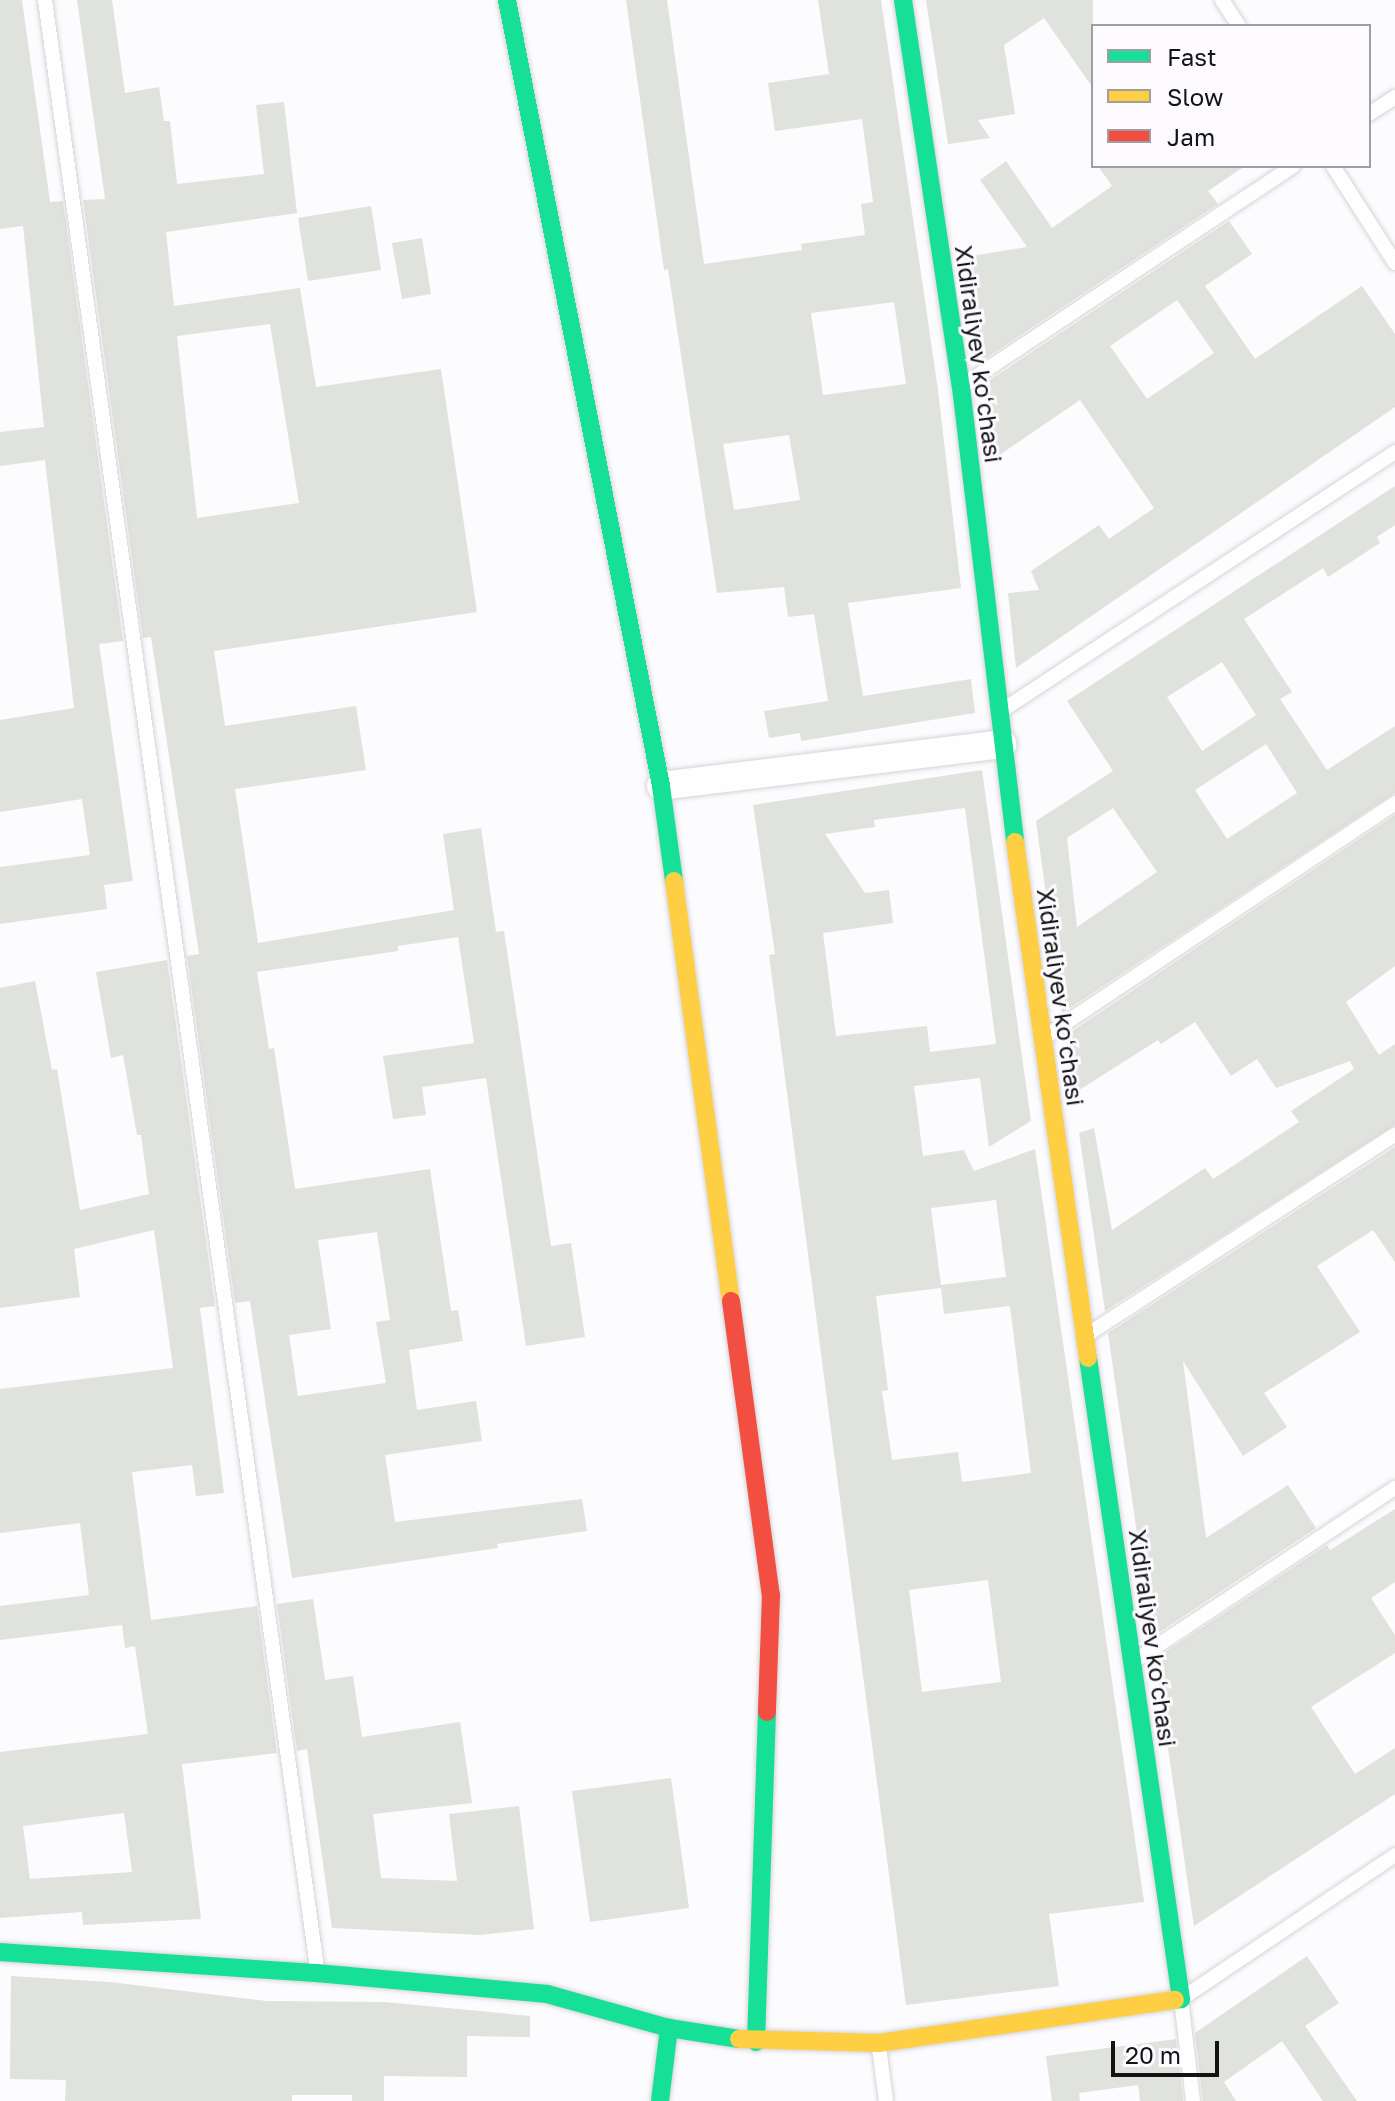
<!DOCTYPE html>
<meta charset="utf-8">
<style>
body{margin:0}
#map{position:relative;width:1395px;height:2101px;overflow:hidden;background:#fcfbfe;font-family:"Golos Text",sans-serif}
div>[style]{position:absolute}
[style*='--x']{left:calc(var(--x)*1px);top:calc(var(--y)*1px);width:calc(var(--w)*1px);rotate:calc(var(--a)*1deg)}
.building>*{inset:0;background:#e0e2dd}
.roads{filter:drop-shadow(0 0 2px #d6d4d7) drop-shadow(0 0 2px #d6d4d7)}
.lane>*{height:14px;margin:-7px;padding:0 7px;transform-origin:7px;border-radius:7px;background:#fffeff}
.street>*{height:28px;margin:-14px;padding:0 14px;transform-origin:14px;border-radius:14px;background:#fffeff}
.fast>*{height:18px;margin:-9px;padding:0 9px;transform-origin:9px;border-radius:9px;background:#16e098}
.slow>*{height:18px;margin:-9px;padding:0 9px;transform-origin:9px;border-radius:9px;background:#ffcf43}
.jam>*{height:18px;margin:-9px;padding:0 9px;transform-origin:9px;border-radius:9px;background:#f24e42}
span{translate:-50% -50%;white-space:nowrap;text-align:center;line-height:1.15;-webkit-text-stroke:6px #fcfaff;paint-order:stroke}
.street-label{font-size:24px;color:#131314}
.legend{position:absolute;left:1091px;top:24px;width:280px;height:144px;box-sizing:border-box;background:#fcfaff;border:2px solid #9f9ea1;margin:0;padding:10px 14px;list-style:none;font-size:24px;color:#131314}
.legend li{display:flex;align-items:center;gap:16px;height:40px}
.legend b{width:40px;border:2px solid #9f9ea1}
.scale{position:absolute;left:1111px;top:2041px;width:108px;height:36px;box-sizing:border-box;border:4px solid #131314;border-top:0;padding-left:10px;font-size:24px;line-height:28px;white-space:nowrap;color:#131314;-webkit-text-stroke:6px #fcfaff;paint-order:stroke}
</style>
<div id="map">
<div class="building">
<div style="clip-path:polygon(0 0,22px 0,50px 202px,63px 201px,123px 641px,99px 644px,133px 881px,104px 885px,107px 909px,0 924px,0 867px,90px 855px,82px 799px,0 812px,0 720px,74px 708px,45px 460px,0 466px,0 432px,44px 427px,23px 226px,0 229px)"></div>
<div style="clip-path:polygon(evenodd,77px 0,112px 0,125px 93px,159px 87px,164px 121px,170px 121px,177px 184px,264px 174px,256px 105px,284px 102px,297px 213px,166px 232px,174px 306px,300px 288px,316px 387px,441px 369px,477px 612px,214px 651px,225px 726px,356px 706px,366px 770px,235px 789px,258px 943px,454px 910px,443px 834px,481px 828px,496px 932px,504px 931px,551px 1246px,571px 1243px,585px 1337px,526px 1346px,486px 1078px,422px 1087px,426px 1115px,393px 1119px,383px 1056px,474px 1043px,458px 937px,398px 946px,398px 951px,257px 972px,269px 1049px,274px 1048px,295px 1189px,430px 1169px,451px 1311px,458px 1310px,463px 1341px,409px 1350px,417px 1410px,476px 1401px,482px 1441px,385px 1455px,395px 1522px,582px 1499px,587px 1531px,497px 1544px,498px 1548px,292px 1578px,250px 1301px,235px 1303px,187px 956px,199px 954px,151px 637px,143px 638px,83px 200px,105px 199px,77px 0,270px 324px,299px 503px,197px 518px,177px 336px,270px 324px,77px 0,377px 1232px,390px 1320px,376px 1322px,386px 1383px,298px 1396px,289px 1335px,331px 1329px,318px 1240px,377px 1232px)"></div>
<div style="clip-path:polygon(evenodd,626px 0,667px 0,704px 264px,802px 250px,801px 244px,865px 235px,861px 204px,873px 202px,862px 119px,775px 131px,768px 83px,829px 74px,818px 0,881px 0,938px 390px,961px 588px,848px 603px,863px 696px,971px 679px,975px 713px,801px 741px,800px 733px,769px 738px,764px 711px,828px 701px,814px 614px,788px 617px,784px 587px,717px 593px,668px 269px,664px 270px,626px 0,894px 302px,906px 384px,823px 395px,811px 313px,894px 302px,626px 0,789px 435px,800px 500px,734px 510px,723px 444px,789px 435px)"></div>
<div style="clip-path:polygon(926px 0,1093px 0,1093px 88px,1044px 18px,1004px 45px,1015px 114px,978px 120px,990px 138px,948px 144px)"></div>
<div style="clip-path:polygon(1006px 161px,1052px 228px,1112px 186px,1098px 166px,1245px 166px,1208px 191px,1218px 204px,980px 362px,965px 257px,1027px 247px,980px 180px)"></div>
<div style="clip-path:polygon(371px 206px,381px 270px,308px 281px,298px 218px)"></div>
<div style="clip-path:polygon(evenodd,1229px 221px,1252px 254px,1205px 286px,1255px 359px,1362px 286px,1395px 334px,1395px 407px,1016px 668px,1008px 593px,1039px 590px,1031px 571px,1099px 525px,1109px 539px,1154px 508px,1080px 400px,992px 460px,984px 384px,1229px 221px,1177px 300px,1214px 353px,1147px 399px,1110px 346px,1177px 300px)"></div>
<div style="clip-path:polygon(422px 238px,431px 294px,402px 299px,392px 243px)"></div>
<div style="clip-path:polygon(evenodd,1395px 486px,1395px 525px,1377px 537px,1380px 543px,1328px 577px,1323px 568px,1244px 619px,1292px 692px,1280px 699px,1327px 770px,1395px 726px,1395px 793px,1062px 1013px,1036px 821px,1113px 771px,1067px 701px,1395px 486px,1222px 662px,1256px 715px,1202px 751px,1167px 697px,1222px 662px,1395px 486px,1266px 744px,1297px 793px,1227px 839px,1195px 790px,1266px 744px,1395px 486px,1113px 808px,1157px 872px,1077px 927px,1067px 838px,1113px 808px)"></div>
<div style="clip-path:polygon(evenodd,982px 770px,1031px 1121px,989px 1147px,980px 1078px,914px 1086px,923px 1156px,964px 1150px,974px 1171px,1035px 1149px,1144px 1902px,1049px 1914px,1059px 1986px,906px 2005px,769px 955px,775px 954px,753px 805px,982px 770px,965px 808px,996px 1044px,930px 1052px,927px 1026px,836px 1036px,823px 933px,893px 923px,889px 890px,865px 893px,825px 834px,875px 827px,874px 820px,965px 808px,982px 770px,996px 1200px,1006px 1277px,941px 1285px,931px 1208px,996px 1200px,982px 770px,941px 1288px,944px 1314px,1010px 1306px,1031px 1473px,962px 1482px,958px 1452px,892px 1460px,882px 1391px,888px 1390px,876px 1296px,941px 1288px,982px 770px,988px 1580px,1001px 1682px,922px 1692px,909px 1590px,988px 1580px)"></div>
<div style="clip-path:polygon(1395px 815px,1395px 966px,1346px 1002px,1379px 1055px,1395px 1044px,1395px 1125px,1105px 1311px,1079px 1133px,1094px 1128px,1112px 1230px,1205px 1168px,1213px 1179px,1299px 1122px,1291px 1111px,1354px 1069px,1350px 1061px,1276px 1088px,1257px 1059px,1231px 1076px,1195px 1022px,1161px 1044px,1158px 1040px,1073px 1094px,1065px 1036px)"></div>
<div style="clip-path:polygon(evenodd,167px 960px,215px 1306px,200px 1308px,224px 1493px,196px 1496px,192px 1465px,132px 1472px,151px 1620px,257px 1606px,277px 1753px,182px 1764px,201px 1919px,83px 1925px,82px 1912px,0 1918px,0 1752px,148px 1734px,135px 1646px,125px 1648px,122px 1625px,0 1640px,0 1606px,89px 1595px,80px 1523px,0 1533px,0 1389px,173px 1368px,154px 1230px,74px 1249px,80px 1297px,0 1308px,0 988px,35px 981px,52px 1070px,57px 1069px,80px 1210px,149px 1194px,141px 1135px,137px 1135px,123px 1055px,111px 1058px,96px 972px,167px 960px,124px 1813px,132px 1872px,30px 1879px,23px 1826px,124px 1813px)"></div>
<div style="clip-path:polygon(1395px 1147px,1395px 1262px,1373px 1230px,1317px 1266px,1360px 1332px,1264px 1393px,1287px 1427px,1243px 1456px,1183px 1361px,1206px 1538px,1288px 1485px,1316px 1528px,1152px 1637px,1108px 1333px)"></div>
<div style="clip-path:polygon(1395px 1509px,1395px 1582px,1371px 1598px,1395px 1635px,1395px 1653px,1311px 1707px,1355px 1774px,1395px 1748px,1395px 1794px,1194px 1926px,1155px 1659px,1327px 1545px,1330px 1550px)"></div>
<div style="clip-path:polygon(313px 1599px,325px 1680px,353px 1676px,362px 1737px,460px 1722px,472px 1803px,373px 1814px,381px 1878px,457px 1881px,449px 1814px,519px 1806px,534px 1929px,480px 1935px,332px 1928px,307px 1749px,297px 1751px,277px 1604px)"></div>
<div style="clip-path:polygon(671px 1778px,689px 1908px,590px 1922px,572px 1791px)"></div>
<div style="clip-path:polygon(1307px 1956px,1339px 2003px,1305px 2026px,1357px 2101px,1323px 2101px,1282px 2041px,1224px 2082px,1236px 2101px,1203px 2101px,1195px 2033px)"></div>
<div style="clip-path:polygon(11px 1976px,110px 1982px,267px 2001px,385px 2002px,530px 2016px,530px 2037px,467px 2036px,467px 2077px,384px 2076px,384px 2101px,352px 2101px,352px 2095px,292px 2095px,292px 2101px,65px 2101px,66px 2080px,10px 2079px)"></div>
<div style="clip-path:polygon(1176px 2039px,1183px 2101px,1140px 2101px,1138px 2085px,1079px 2093px,1080px 2101px,1052px 2101px,1046px 2056px)"></div>
</div>
<div class="roads">
<div class="lane">
<div style="--x:45;--y:0;--w:1988;--a:82.13"></div>
<div style="--x:1222;--y:0;--w:31;--a:57"></div>
<div style="--x:1369;--y:114;--w:31;--a:-33"></div>
<div style="--x:1333;--y:166;--w:115;--a:57.4"></div>
<div style="--x:965;--y:384;--w:394;--a:-33.6"></div>
<div style="--x:1001;--y:711;--w:472;--a:-33.3"></div>
<div style="--x:1046;--y:1036;--w:420;--a:-33.7"></div>
<div style="--x:1088;--y:1334;--w:366;--a:-33"></div>
<div style="--x:1136;--y:1660;--w:311;--a:-33.6"></div>
<div style="--x:879;--y:2047;--w:54;--a:82.6"></div>
<div style="--x:1193;--y:2101;--w:103;--a:-96.7"></div>
<div style="--x:1181;--y:1999;--w:258;--a:-33.9"></div>
</div>
<div class="street">
<div style="--x:661;--y:786;--w:344;--a:-7"></div>
</div>
<div class="fast">
<div style="--x:507;--y:0;--w:801;--a:78.91"></div>
<div style="--x:661;--y:786;--w:96;--a:82.2"></div>
<div style="--x:903;--y:0;--w:391;--a:81.5"></div>
<div style="--x:961;--y:387;--w:458;--a:83.2"></div>
<div style="--x:1088;--y:1358;--w:648;--a:81.74"></div>
<div style="--x:1181;--y:1999;--w:6;--a:171"></div>
<div style="--x:0;--y:1952;--w:318;--a:3.8"></div>
<div style="--x:317;--y:1973;--w:231;--a:5.2"></div>
<div style="--x:547;--y:1994;--w:127;--a:15.6"></div>
<div style="--x:669;--y:2028;--w:71;--a:8.9"></div>
<div style="--x:756;--y:2042;--w:330;--a:-88.1"></div>
<div style="--x:660;--y:2101;--w:74;--a:-83"></div>
</div>
<div class="slow">
<div style="--x:1015;--y:842;--w:521;--a:81.95"></div>
<div style="--x:674;--y:881;--w:424;--a:82.3"></div>
<div style="--x:739;--y:2039;--w:140;--a:1.6"></div>
<div style="--x:879;--y:2043;--w:299;--a:-8.3"></div>
</div>
<div class="jam">
<div style="--x:731;--y:1301;--w:297;--a:82.3"></div>
<div style="--x:771;--y:1595;--w:117;--a:92"></div>
</div>
</div>
<div class="street-label">
<span style="left:979px;top:354px;rotate:82deg">Xidiraliyev koʻchasi</span>
<span style="left:1061px;top:997px;rotate:82deg">Xidiraliyev koʻchasi</span>
<span style="left:1153px;top:1638px;rotate:82deg">Xidiraliyev koʻchasi</span>
</div>
<ul class="legend">
<li><b style="height:10px;background:#16e098"></b>Fast</li>
<li><b style="height:10px;background:#ffcf43"></b>Slow</li>
<li><b style="height:10px;background:#f24e42"></b>Jam</li>
</ul>
<div class="scale">20 m</div>
</div>
